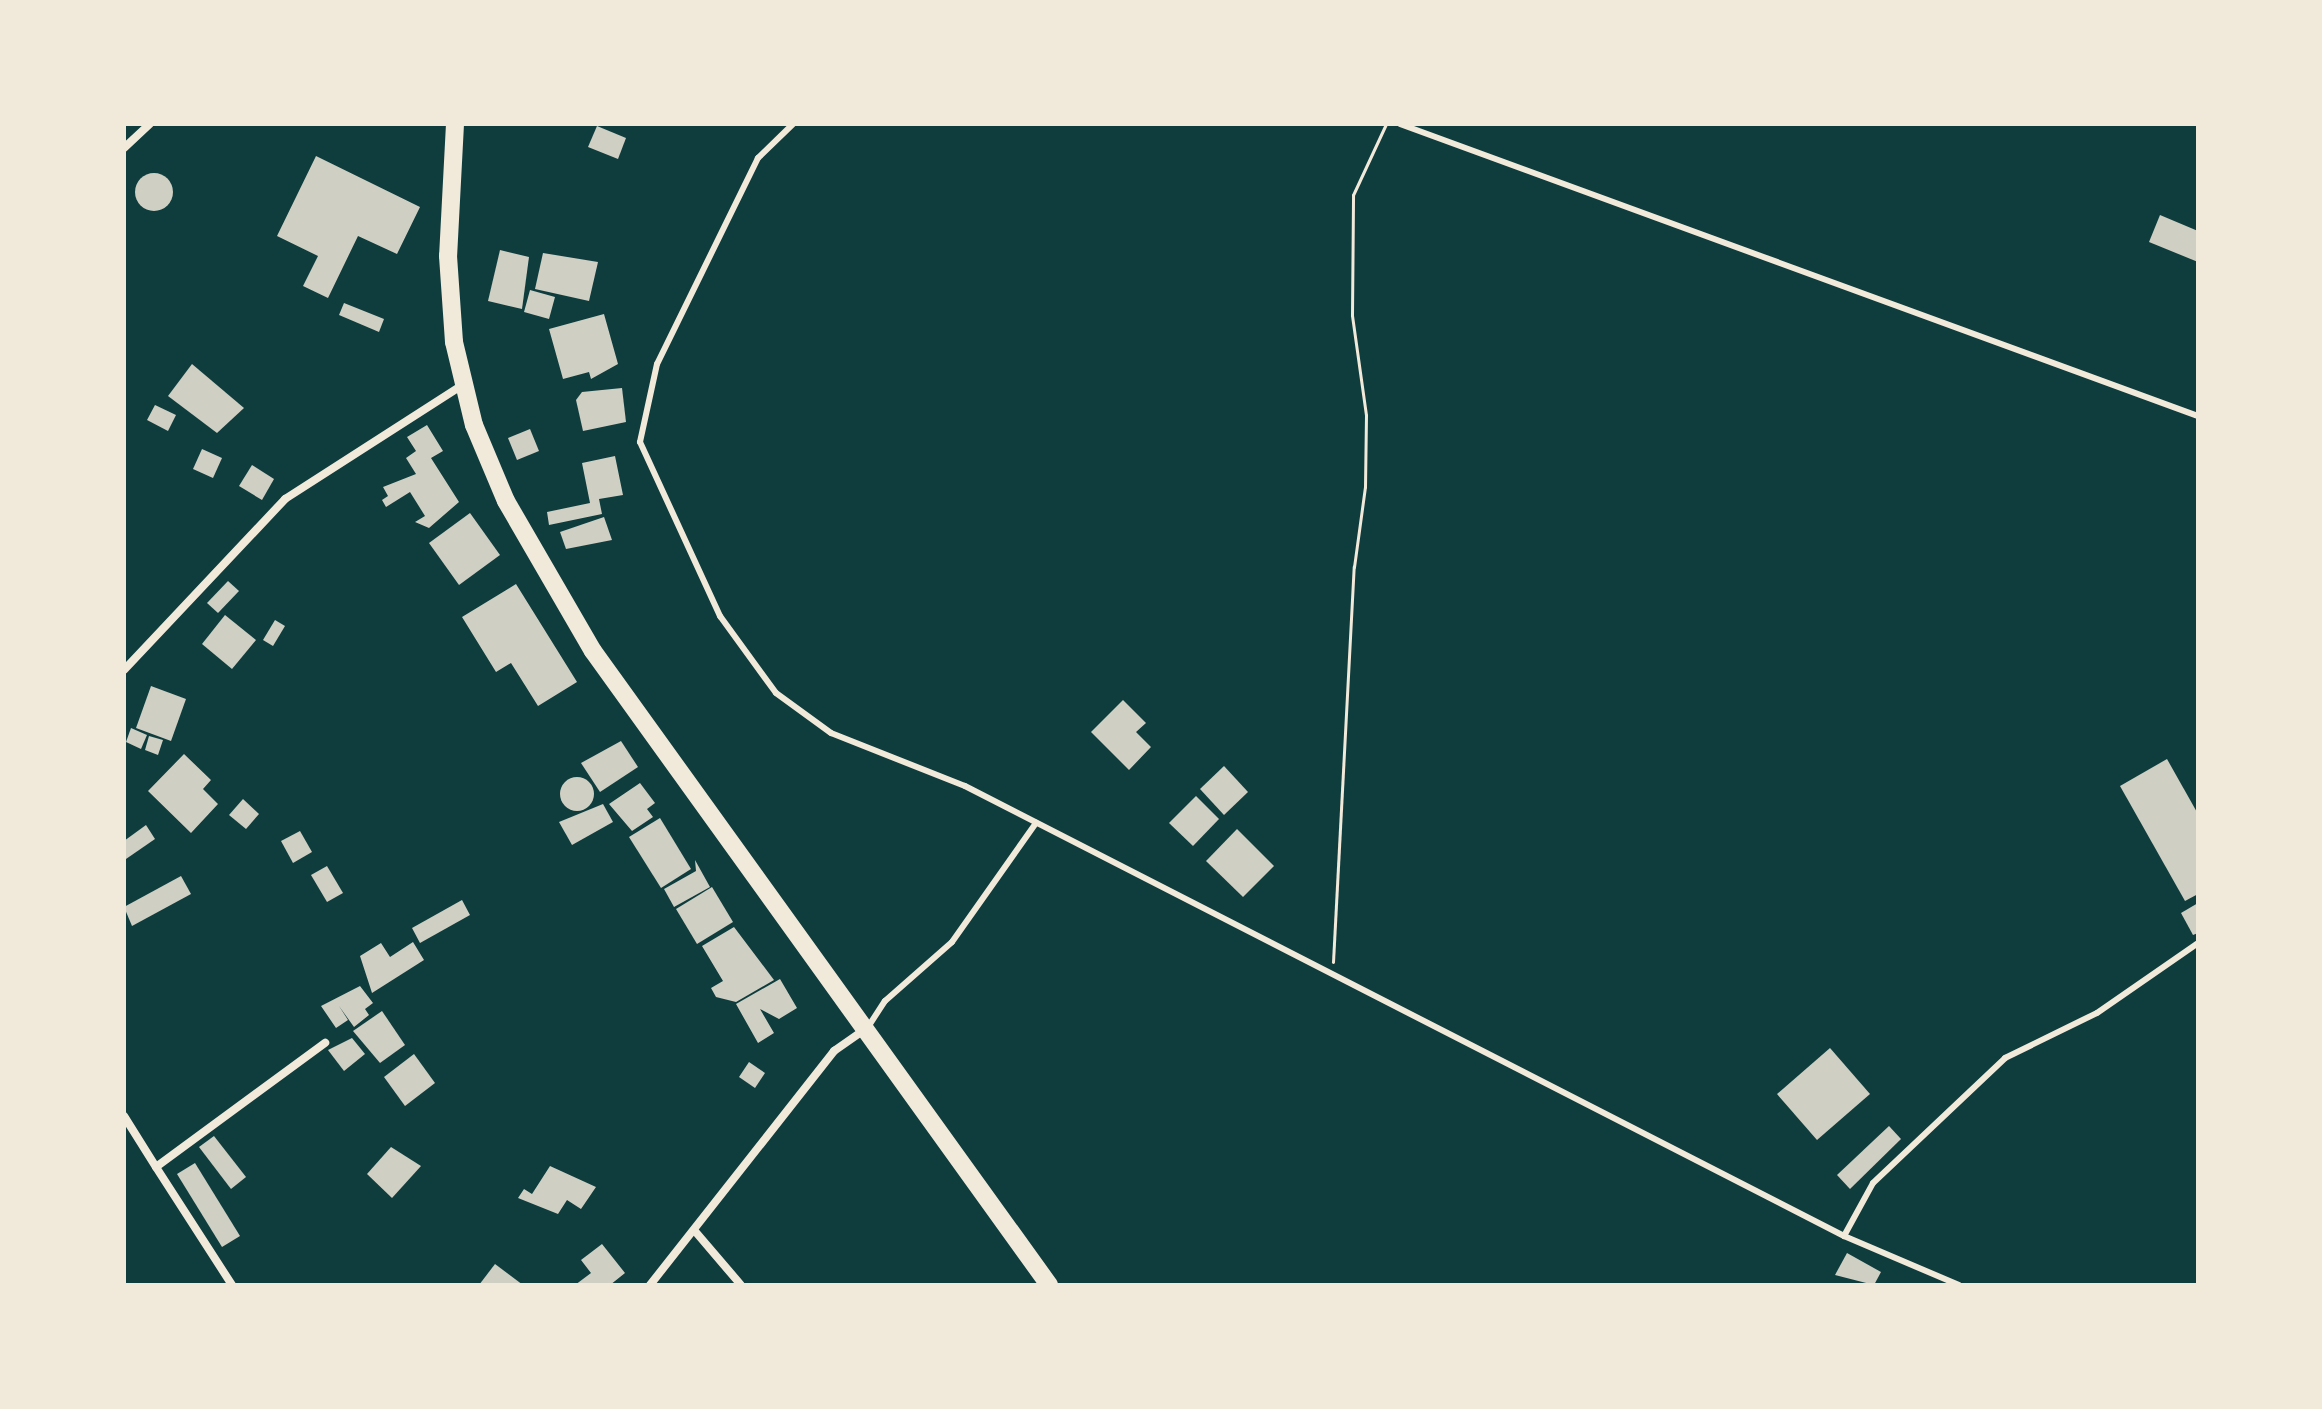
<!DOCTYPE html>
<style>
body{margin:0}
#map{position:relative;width:2322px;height:1409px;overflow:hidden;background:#0f3d3e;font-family:"Asap Condensed",sans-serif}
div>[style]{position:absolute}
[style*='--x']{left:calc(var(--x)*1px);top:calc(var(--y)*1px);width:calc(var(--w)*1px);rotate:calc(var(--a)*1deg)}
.building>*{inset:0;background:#cfcfc3}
.round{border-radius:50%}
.path>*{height:3px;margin:-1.5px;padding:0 1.5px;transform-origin:1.5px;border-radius:1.5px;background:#f1e9da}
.service>*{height:6px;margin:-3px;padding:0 3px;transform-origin:3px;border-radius:3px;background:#f1e9da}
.minor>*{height:8px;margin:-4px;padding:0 4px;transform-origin:4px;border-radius:4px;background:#f1e9da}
.primary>*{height:18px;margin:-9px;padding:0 9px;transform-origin:9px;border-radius:9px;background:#f1e9da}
span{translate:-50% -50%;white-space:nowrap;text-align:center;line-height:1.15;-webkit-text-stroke:6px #f1e9da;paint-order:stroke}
.frame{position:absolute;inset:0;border:126px solid #f1e9da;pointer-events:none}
</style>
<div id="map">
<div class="building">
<div style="clip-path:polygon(597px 126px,626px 138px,618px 159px,588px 147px)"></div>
<div style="clip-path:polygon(316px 156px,420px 207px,397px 254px,358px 236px,328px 298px,303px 286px,318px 256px,277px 236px)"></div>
<div class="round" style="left:135px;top:173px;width:38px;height:38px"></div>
<div style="clip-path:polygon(2160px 215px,2198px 231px,2198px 262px,2149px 242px)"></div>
<div style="clip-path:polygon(500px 250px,529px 257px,522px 309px,488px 301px)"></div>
<div style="clip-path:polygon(543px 253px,598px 262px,589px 301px,535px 289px)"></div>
<div style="clip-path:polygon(530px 290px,555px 297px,549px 319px,524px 312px)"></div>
<div style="clip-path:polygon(344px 303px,384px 319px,379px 332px,339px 315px)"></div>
<div style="clip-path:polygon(604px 314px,618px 364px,591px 379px,589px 372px,563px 379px,549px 329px)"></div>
<div style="clip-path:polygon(192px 364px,244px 408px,217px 433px,168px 396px)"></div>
<div style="clip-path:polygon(622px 388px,626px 422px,583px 431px,576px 400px,582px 392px)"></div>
<div style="clip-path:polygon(155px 405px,176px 415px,168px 431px,147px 420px)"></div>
<div style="clip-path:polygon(427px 425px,443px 451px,431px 458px,459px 502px,429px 528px,415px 522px,425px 516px,410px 492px,386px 507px,382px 500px,388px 496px,383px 487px,416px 474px,406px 458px,416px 451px,407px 437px)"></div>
<div style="clip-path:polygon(530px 429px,539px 451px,517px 460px,508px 438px)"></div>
<div style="clip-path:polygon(202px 449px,222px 458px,213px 478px,193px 469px)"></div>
<div style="clip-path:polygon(615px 456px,623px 495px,599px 499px,602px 514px,549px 525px,547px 512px,590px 503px,582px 463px)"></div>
<div style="clip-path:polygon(252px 465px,274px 479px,262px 500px,239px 486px)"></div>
<div style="clip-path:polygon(470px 513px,500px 555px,459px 585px,429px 543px)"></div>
<div style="clip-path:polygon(604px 517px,612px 540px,566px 549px,560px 532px)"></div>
<div style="clip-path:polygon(228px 581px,239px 591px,218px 613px,207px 603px)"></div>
<div style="clip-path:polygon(516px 584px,577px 682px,538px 706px,511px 663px,496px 672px,462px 617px)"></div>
<div style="clip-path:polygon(225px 615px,256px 640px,232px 669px,202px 644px)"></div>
<div style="clip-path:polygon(275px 620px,285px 626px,273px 646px,263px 640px)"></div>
<div style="clip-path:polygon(151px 686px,186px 699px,171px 741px,136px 728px)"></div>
<div style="clip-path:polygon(1123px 700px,1146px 723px,1136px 732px,1151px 747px,1129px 770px,1091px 732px)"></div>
<div style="clip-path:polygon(131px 728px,147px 735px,141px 749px,126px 742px)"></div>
<div style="clip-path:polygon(149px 736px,163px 740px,158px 755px,145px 750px)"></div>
<div style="clip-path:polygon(621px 741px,638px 767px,600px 792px,581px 763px)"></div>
<div style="clip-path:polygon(184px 754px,211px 780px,203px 789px,218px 804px,191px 833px,148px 791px)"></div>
<div style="clip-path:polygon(2167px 759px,2198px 814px,2198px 894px,2185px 901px,2120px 786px)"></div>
<div style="clip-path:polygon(1224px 766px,1248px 792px,1224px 815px,1200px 789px)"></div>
<div class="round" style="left:560px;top:777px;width:34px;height:34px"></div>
<div style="clip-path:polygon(640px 783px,655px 803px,647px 809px,653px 817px,632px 831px,609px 804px)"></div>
<div style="clip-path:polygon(1196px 796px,1219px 819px,1193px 846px,1169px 823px)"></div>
<div style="clip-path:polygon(243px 799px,259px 814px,246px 829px,229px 815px)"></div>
<div style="clip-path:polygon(603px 804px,613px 822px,572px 845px,559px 822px)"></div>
<div style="clip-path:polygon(660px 818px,691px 869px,661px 888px,629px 837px)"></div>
<div style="clip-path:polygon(146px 825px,155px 839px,126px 859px,124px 841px)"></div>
<div style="clip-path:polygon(1237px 829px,1274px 866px,1243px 897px,1206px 861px)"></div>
<div style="clip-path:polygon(300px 831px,312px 852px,293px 863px,281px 841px)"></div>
<div style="clip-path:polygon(695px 860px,710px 887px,674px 907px,664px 889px,696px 871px)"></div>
<div style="clip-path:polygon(327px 866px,343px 893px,327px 902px,311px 875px)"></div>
<div style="clip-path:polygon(181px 876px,191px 894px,132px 926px,124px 907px)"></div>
<div style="clip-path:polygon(712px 887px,733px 922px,697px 944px,676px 909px)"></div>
<div style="clip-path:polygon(462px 900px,470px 915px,420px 943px,412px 928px)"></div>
<div style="clip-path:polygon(2198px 903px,2198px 933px,2193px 935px,2181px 913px)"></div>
<div style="clip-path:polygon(734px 927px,774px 980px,736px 1002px,716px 997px,711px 988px,723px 981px,702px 946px)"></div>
<div style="clip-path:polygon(413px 942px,424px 960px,372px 993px,360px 956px,381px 943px,390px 957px)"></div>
<div style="clip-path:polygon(780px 979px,797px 1008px,779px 1019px,760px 1009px,774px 1033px,758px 1043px,736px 1004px)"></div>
<div style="clip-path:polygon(360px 986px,373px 1003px,365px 1009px,369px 1015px,354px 1027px,339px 1006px,348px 1020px,336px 1028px,321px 1006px)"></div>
<div style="clip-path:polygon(382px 1011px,405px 1045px,380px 1063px,353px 1031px)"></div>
<div style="clip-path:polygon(352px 1038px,365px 1054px,344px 1071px,328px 1050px)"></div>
<div style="clip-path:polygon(1830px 1048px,1870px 1094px,1817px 1140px,1777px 1094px)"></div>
<div style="clip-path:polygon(414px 1054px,435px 1083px,405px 1106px,384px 1077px)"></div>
<div style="clip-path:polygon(749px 1062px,765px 1073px,755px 1088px,739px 1077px)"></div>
<div style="clip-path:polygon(1889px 1126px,1901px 1139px,1850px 1189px,1837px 1175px)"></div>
<div style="clip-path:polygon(214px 1136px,246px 1177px,231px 1189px,199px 1147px)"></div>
<div style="clip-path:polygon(391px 1147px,421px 1166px,392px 1198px,367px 1174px)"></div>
<div style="clip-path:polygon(195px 1163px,240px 1236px,222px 1247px,177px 1174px)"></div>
<div style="clip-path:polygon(550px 1166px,596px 1187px,581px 1209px,567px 1200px,558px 1214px,518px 1198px,524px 1189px,532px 1194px)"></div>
<div style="clip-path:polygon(602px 1244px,625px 1273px,610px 1285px,575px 1285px,591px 1273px,581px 1260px)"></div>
<div style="clip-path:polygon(1847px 1253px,1881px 1272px,1874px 1285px,1835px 1275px)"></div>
<div style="clip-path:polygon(495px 1264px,523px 1285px,479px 1285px)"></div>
</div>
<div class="path">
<div style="--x:1333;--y:962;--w:396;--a:-87"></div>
<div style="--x:1354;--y:567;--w:81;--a:-82.2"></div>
<div style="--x:1365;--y:487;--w:72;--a:-89.2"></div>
<div style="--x:1366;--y:415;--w:101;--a:-98"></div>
<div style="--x:1352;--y:315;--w:120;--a:-89.5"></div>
<div style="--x:1353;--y:195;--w:78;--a:-65.1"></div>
</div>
<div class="service">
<div style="--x:793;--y:124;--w:49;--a:135.8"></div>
<div style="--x:758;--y:158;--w:229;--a:116.1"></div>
<div style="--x:657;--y:364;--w:80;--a:102.3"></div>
<div style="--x:640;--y:442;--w:192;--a:65.3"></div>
<div style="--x:720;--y:616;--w:95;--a:54"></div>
<div style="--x:776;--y:693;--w:68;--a:36"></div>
<div style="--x:831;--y:733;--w:144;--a:21.6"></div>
<div style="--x:965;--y:786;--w:987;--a:27.11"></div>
<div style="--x:1844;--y:1236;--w:125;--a:23.1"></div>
<div style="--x:1400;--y:124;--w:850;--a:20.1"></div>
<div style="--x:868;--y:1027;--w:31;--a:-57"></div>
<div style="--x:885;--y:1001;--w:89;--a:-41.4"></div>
<div style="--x:952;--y:942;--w:146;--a:-54.8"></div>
<div style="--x:1844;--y:1236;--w:60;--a:-61.3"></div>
<div style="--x:1873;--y:1183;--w:182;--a:-43.4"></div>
<div style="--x:2005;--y:1058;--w:102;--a:-26.1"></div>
<div style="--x:2097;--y:1013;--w:123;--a:-34.7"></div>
</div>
<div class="minor">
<div style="--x:124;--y:148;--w:35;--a:-43"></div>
<div style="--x:124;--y:670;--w:235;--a:-46.7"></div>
<div style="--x:285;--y:499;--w:213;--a:-32.7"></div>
<div style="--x:124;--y:1116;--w:60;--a:57.9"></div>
<div style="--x:694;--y:1230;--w:72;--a:49.5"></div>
<div style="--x:232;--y:1285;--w:140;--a:-122.8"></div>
<div style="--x:156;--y:1167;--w:210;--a:-36.3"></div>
<div style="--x:650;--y:1285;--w:298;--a:-51.8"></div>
<div style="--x:834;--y:1051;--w:38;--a:-35"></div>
</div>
<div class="primary">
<div style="--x:455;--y:124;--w:132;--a:93"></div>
<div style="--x:448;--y:256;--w:86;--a:86"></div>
<div style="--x:454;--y:342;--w:85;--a:76.5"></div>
<div style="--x:474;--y:425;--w:82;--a:67.2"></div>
<div style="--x:506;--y:501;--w:173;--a:59.9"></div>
<div style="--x:593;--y:651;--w:781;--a:54.27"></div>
</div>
<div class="frame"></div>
</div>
